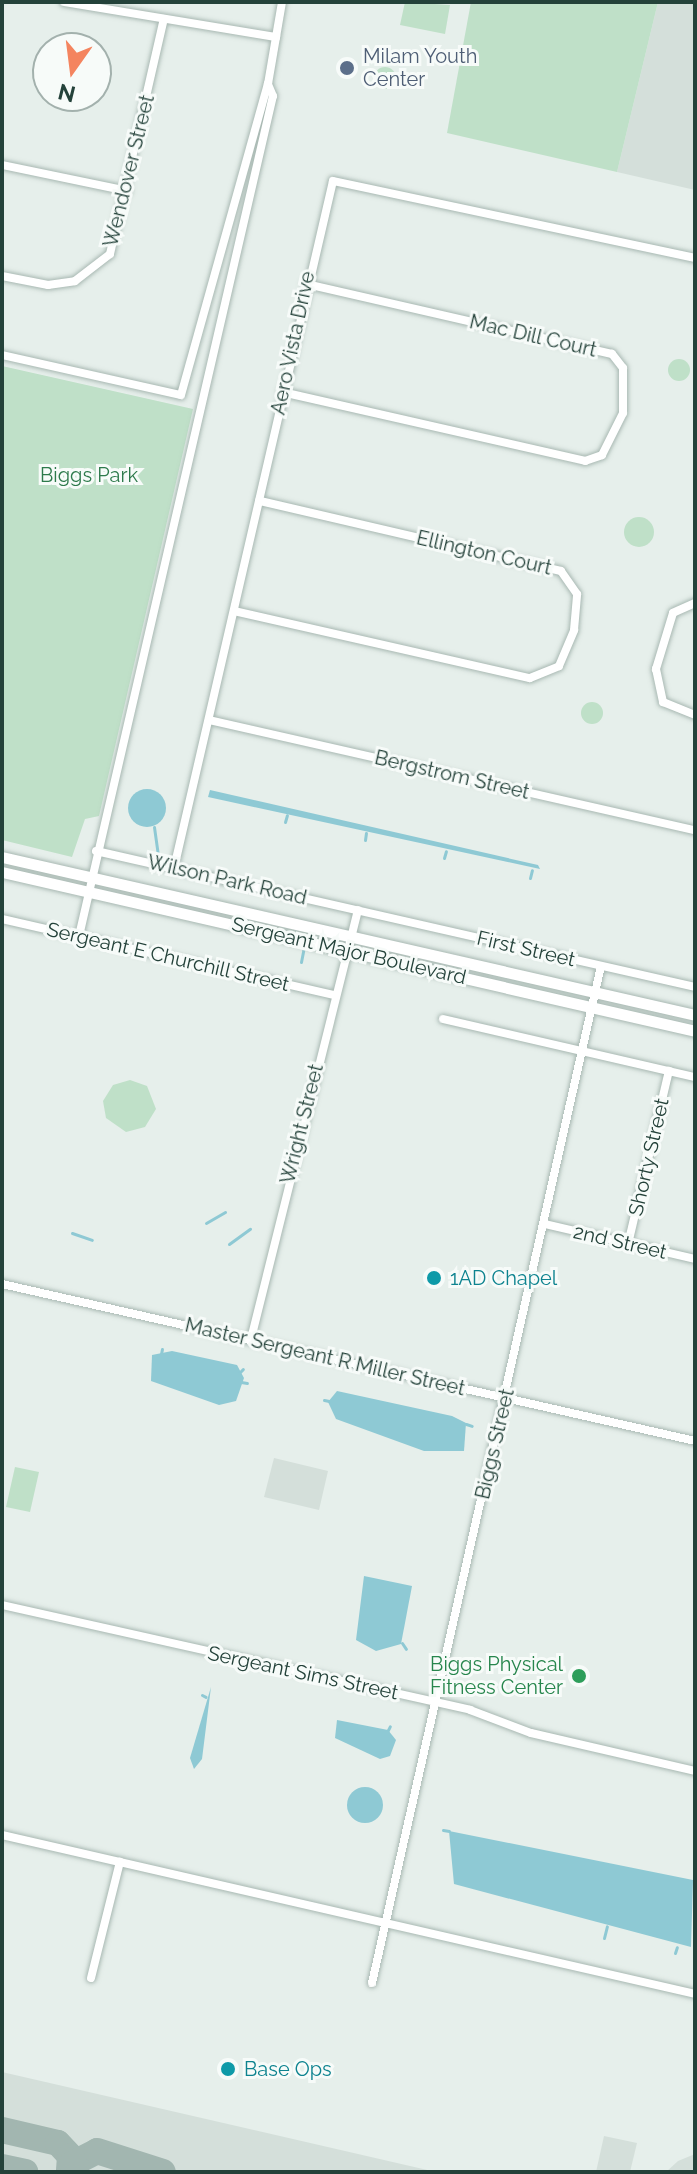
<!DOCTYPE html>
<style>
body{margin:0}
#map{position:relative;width:697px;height:2174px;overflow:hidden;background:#e6efeb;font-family:Raleway,sans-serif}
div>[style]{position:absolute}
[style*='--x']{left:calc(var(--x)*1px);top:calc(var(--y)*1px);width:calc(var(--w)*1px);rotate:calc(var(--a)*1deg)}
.built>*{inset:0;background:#d4dfda}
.green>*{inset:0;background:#bfe0c8}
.round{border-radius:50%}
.water>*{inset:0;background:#8ec9d4}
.stream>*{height:3px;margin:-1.5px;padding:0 1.5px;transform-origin:1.5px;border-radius:1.5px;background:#8ec9d4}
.taxiway>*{height:26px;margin:-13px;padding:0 13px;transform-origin:13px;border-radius:13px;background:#a2b6b0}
.roads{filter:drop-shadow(0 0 2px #a8b8b2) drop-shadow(0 0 2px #a8b8b2)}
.street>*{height:8px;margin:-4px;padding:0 4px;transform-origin:4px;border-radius:4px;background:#fff}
.secondary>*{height:11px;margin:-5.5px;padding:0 5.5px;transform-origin:5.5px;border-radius:5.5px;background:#fff}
.dots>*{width:22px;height:22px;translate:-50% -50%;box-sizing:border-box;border:4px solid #f7fbf9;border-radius:50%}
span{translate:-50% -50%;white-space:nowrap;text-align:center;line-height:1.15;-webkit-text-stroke:6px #f7fbf9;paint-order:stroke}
.service-label{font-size:20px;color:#4e5e75}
.left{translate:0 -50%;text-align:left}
.street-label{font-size:20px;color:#24423a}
.park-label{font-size:20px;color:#2d7a4b}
.culture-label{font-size:20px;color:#0d838f}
.leisure-label{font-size:20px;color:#27864d}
.right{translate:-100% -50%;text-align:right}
.frame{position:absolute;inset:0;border:4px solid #24423a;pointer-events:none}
.north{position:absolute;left:32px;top:32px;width:80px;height:80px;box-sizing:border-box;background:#f7fbf9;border:2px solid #a3b1ad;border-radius:50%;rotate:194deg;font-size:22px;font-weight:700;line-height:32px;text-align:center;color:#24423a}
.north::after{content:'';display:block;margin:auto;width:28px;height:36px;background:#f4845f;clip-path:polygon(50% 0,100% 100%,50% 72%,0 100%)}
</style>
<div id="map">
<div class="built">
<div style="clip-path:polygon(658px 2px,695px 2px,695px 190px,617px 172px)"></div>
<div style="clip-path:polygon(274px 1458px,328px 1471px,319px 1510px,264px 1497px)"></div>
<div style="clip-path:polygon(2px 2072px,436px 2172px,2px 2172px)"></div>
<div style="clip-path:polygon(604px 2136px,637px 2143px,630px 2172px,596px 2172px)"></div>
<div style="clip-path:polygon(695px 2154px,695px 2172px,666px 2172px,678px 2161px)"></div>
</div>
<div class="green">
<div style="clip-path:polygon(405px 2px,450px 5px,445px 34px,400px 25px)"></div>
<div style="clip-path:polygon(471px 2px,658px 2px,617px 172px,447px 133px)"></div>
<div class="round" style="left:374px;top:67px;width:22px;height:22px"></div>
<div class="round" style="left:668px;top:359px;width:22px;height:22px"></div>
<div style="clip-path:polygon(2px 366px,193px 409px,99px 816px,85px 819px,72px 857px,2px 840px)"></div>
<div class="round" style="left:624px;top:517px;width:30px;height:30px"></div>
<div class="round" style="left:581px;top:702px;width:22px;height:22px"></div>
<div style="clip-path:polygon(130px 1080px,147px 1086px,156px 1109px,145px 1127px,126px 1132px,106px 1118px,103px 1101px,113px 1085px)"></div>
<div style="clip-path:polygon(15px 1467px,39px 1472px,30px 1512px,6px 1507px)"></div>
</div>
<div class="water">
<div class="round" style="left:128px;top:789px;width:38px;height:38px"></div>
<div style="clip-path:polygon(210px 790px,538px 865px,540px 869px,208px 797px)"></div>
<div style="clip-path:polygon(172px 1351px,237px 1365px,244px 1378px,236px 1401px,219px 1405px,151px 1381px,152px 1355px)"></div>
<div style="clip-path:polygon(337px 1391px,452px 1416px,466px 1423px,464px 1451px,424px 1451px,336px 1419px,328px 1402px)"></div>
<div style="clip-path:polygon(364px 1576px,412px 1586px,401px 1644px,376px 1651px,356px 1640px)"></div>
<div style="clip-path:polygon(211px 1687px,202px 1759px,194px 1769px,190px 1758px)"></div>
<div style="clip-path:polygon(337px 1720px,388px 1730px,396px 1740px,390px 1756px,380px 1759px,335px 1738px)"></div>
<div class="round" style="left:347px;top:1787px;width:36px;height:36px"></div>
<div style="clip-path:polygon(449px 1831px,693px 1880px,691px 1947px,454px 1884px)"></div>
</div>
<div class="stream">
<div style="--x:285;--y:822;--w:7;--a:-74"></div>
<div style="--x:154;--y:827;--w:36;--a:82"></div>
<div style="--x:365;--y:840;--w:7;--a:-82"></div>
<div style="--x:444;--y:858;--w:7;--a:-74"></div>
<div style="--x:530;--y:878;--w:8;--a:-76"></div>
<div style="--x:301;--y:962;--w:16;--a:-79"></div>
<div style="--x:206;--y:1223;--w:22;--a:-30"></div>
<div style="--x:72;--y:1233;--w:21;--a:19"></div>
<div style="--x:229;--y:1244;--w:26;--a:-36"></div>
<div style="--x:161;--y:1354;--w:5;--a:-79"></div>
<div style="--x:240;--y:1372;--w:4;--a:-45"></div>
<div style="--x:241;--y:1382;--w:6;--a:9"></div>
<div style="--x:324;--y:1400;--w:5;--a:11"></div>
<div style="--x:466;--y:1424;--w:6;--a:18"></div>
<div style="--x:402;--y:1643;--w:7;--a:56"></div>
<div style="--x:202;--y:1695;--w:4;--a:27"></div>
<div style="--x:388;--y:1730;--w:4;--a:-63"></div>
<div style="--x:443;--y:1830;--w:6;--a:9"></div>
<div style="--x:604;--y:1938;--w:12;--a:-76"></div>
<div style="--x:675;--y:1953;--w:6;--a:-72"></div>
</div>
<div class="taxiway">
<div style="--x:2;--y:2130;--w:57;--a:13.1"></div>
<div style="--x:58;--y:2143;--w:18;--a:47"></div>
<div style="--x:70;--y:2156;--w:16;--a:94"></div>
<div style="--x:72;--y:2164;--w:28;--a:-27"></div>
<div style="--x:97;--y:2151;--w:69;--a:17.7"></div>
<div style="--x:2;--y:2167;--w:24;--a:12"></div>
</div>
<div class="roads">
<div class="street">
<div style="--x:64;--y:2;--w:215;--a:9.4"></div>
<div style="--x:2;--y:165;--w:128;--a:11.7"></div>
<div style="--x:2;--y:276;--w:47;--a:11.1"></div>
<div style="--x:48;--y:285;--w:27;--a:-8"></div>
<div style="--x:75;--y:281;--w:44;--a:-37.6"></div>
<div style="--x:110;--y:254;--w:241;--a:-77.1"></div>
<div style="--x:2;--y:355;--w:183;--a:12.6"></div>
<div style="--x:181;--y:395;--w:323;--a:-74.4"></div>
<div style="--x:282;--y:392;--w:311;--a:12.8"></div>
<div style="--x:585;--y:461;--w:18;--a:-19"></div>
<div style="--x:602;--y:455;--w:47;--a:-63.4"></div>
<div style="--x:623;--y:413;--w:45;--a:-90"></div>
<div style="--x:623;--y:368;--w:18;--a:-128"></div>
<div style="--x:612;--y:354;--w:314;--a:-167.1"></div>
<div style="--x:695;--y:603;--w:24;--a:156"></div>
<div style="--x:673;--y:613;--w:59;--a:106.9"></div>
<div style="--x:656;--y:669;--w:34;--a:78"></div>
<div style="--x:663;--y:702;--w:35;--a:22"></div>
<div style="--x:234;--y:611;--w:303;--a:12.8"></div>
<div style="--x:530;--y:678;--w:31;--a:-22"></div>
<div style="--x:559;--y:666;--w:39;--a:-67"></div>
<div style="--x:574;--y:630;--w:36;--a:-85"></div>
<div style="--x:577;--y:594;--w:28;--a:-125"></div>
<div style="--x:561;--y:571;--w:310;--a:-166.9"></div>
<div style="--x:209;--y:720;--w:498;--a:12.8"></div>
<div style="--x:96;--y:851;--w:614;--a:12.79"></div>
<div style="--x:174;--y:868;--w:705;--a:-76.97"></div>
<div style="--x:333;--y:181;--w:370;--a:12"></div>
<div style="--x:2;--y:919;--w:341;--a:12.9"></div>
<div style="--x:79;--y:936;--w:862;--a:-77"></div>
<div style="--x:273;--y:96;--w:13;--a:-113"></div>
<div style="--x:268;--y:84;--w:83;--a:-80.3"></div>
<div style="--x:443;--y:1019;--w:259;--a:13"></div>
<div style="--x:545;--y:1224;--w:154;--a:13.1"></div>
<div style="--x:628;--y:1244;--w:178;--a:-76.7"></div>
<div style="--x:2;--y:1284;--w:711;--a:12.76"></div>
<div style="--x:251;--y:1339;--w:442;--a:-76"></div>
<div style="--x:2;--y:1605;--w:480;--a:12.6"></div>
<div style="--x:470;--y:1710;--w:65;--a:20.7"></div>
<div style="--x:531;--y:1733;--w:168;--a:13"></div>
<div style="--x:2;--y:1835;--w:711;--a:12.92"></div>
<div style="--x:91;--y:1978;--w:120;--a:-76"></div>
<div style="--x:372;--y:1983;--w:1042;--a:-77.31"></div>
</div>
<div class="secondary">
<div style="--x:2;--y:857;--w:711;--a:12.84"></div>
<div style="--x:2;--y:872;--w:711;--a:12.92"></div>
</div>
</div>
<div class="dots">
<div style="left:347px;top:68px;background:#5c6f8a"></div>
<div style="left:434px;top:1278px;background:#0f9aa8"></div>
<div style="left:579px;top:1676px;background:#2e9e5b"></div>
<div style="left:228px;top:2069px;background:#0f9aa8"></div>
</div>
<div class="service-label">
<span class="left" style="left:363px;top:68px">Milam Youth<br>Center</span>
</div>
<div class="street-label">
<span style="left:129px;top:171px;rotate:-76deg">Wendover Street</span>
<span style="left:533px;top:336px;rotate:13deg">Mac Dill Court</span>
<span style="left:293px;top:343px;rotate:-78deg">Aero Vista Drive</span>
<span style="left:484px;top:553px;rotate:13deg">Ellington Court</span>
<span style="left:452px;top:775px;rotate:13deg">Bergstrom Street</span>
<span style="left:227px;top:880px;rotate:13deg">Wilson Park Road</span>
<span style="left:526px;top:949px;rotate:13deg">First Street</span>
<span style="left:349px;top:951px;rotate:13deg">Sergeant Major Boulevard</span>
<span style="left:168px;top:957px;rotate:13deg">Sergeant E Churchill Street</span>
<span style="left:302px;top:1124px;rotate:-76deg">Wright Street</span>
<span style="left:649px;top:1157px;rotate:-77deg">Shorty Street</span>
<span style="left:620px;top:1242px;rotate:13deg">2nd Street</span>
<span style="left:325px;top:1357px;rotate:13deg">Master Sergeant R Miller Street</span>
<span style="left:495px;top:1444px;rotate:-77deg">Biggs Street</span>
<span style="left:303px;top:1673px;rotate:12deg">Sergeant Sims Street</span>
</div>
<div class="park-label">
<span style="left:89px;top:475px">Biggs Park</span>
</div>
<div class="culture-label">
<span class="left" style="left:450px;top:1278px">1AD Chapel</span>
<span class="left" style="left:244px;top:2069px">Base Ops</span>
</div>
<div class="leisure-label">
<span class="right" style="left:563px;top:1676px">Biggs Physical<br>Fitness Center</span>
</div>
<div class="frame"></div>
<div class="north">N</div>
</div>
